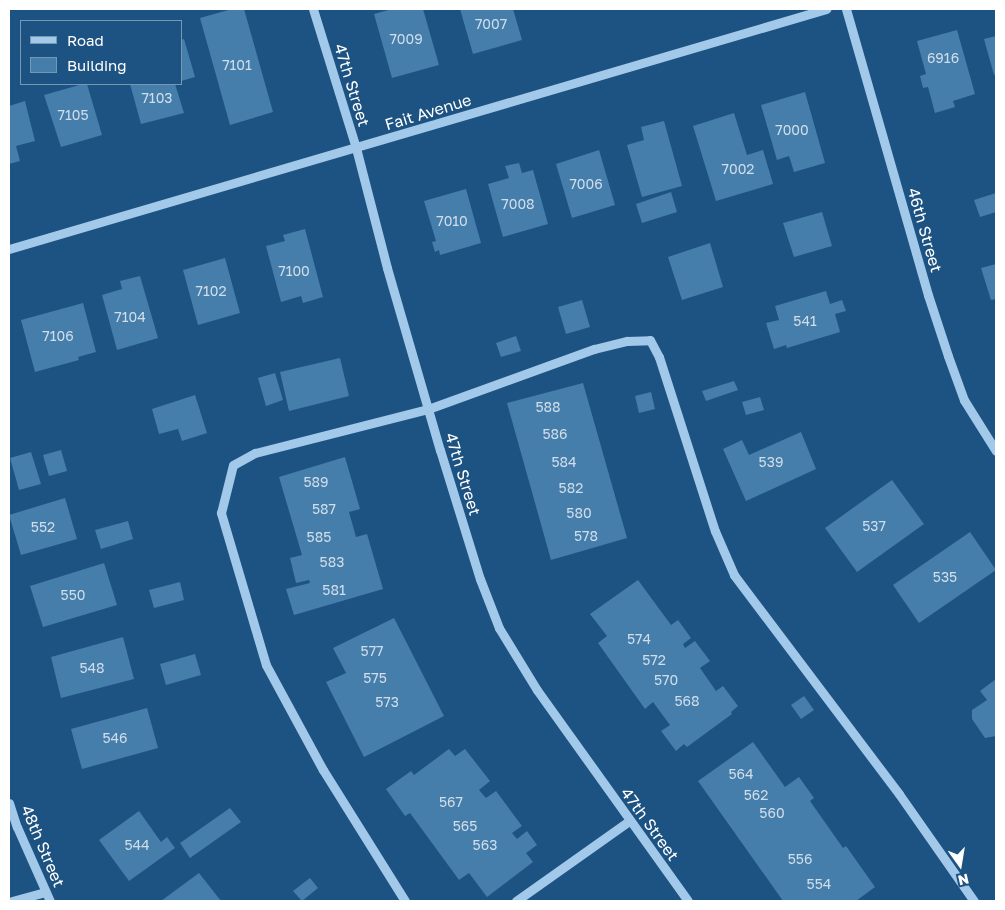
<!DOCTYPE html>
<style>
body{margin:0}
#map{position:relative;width:1005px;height:910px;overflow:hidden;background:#1d5382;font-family:"Golos Text",sans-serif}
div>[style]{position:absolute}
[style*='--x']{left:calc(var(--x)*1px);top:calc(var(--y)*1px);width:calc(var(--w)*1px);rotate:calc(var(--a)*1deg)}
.building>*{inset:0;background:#457dab}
.minor>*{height:9px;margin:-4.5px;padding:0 4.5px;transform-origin:4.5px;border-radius:4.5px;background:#a2c9e9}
span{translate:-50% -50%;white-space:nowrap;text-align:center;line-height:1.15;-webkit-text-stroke:4px #1d5382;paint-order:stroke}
.number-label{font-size:14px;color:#d0deea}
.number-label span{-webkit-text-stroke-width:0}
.street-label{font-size:16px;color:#fff}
.frame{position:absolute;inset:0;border:10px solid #fff;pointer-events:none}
.legend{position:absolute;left:20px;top:20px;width:162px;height:65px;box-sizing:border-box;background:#1d5382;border:1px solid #7798b4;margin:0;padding:6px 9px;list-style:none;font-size:15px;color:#fff}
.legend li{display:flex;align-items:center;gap:10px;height:25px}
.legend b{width:25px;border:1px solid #7798b4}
.north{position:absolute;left:935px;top:840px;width:50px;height:50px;-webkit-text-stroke:4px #1d5382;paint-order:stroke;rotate:167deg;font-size:14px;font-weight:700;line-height:20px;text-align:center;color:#fff}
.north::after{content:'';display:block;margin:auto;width:18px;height:22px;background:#fff;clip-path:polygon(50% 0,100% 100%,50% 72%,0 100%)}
</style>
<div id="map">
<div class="building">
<div style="clip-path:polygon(232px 9px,244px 9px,273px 112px,230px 125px,200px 18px)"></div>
<div style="clip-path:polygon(392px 9px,423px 9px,439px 65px,392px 78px,374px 14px)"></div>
<div style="clip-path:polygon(460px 9px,513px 9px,522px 40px,473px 54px)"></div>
<div style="clip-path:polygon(957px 30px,975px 94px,953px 101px,955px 107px,935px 113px,928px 87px,923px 88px,920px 76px,926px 74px,917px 41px)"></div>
<div style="clip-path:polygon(996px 36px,996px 74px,994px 75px,984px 39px)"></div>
<div style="clip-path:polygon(184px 39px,195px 77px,181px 81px,181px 40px)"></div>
<div style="clip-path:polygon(83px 84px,87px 84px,102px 135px,61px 147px,44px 95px)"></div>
<div style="clip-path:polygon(130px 84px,175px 84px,184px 113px,141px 124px)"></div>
<div style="clip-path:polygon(805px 92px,825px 163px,794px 172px,789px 156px,777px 160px,761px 105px)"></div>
<div style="clip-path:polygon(25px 101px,35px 141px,16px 146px,20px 161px,9px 164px,9px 106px)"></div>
<div style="clip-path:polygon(734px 113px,747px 155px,763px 150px,773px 184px,716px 201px,693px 126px)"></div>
<div style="clip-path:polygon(664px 121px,682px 186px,642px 197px,627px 145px,644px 140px,641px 127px)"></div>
<div style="clip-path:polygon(599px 150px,615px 205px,572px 218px,556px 164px)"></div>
<div style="clip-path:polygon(519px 163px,522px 173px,533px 170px,548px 224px,503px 237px,488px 184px,509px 178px,505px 166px)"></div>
<div style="clip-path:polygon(466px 189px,481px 243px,440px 255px,439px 250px,435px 252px,432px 242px,436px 241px,424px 201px)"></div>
<div style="clip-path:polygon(671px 192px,677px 212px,642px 223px,636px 204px)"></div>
<div style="clip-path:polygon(996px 193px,996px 212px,980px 217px,974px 200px)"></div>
<div style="clip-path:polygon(822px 212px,832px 246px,794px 257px,783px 223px)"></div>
<div style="clip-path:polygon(305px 229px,323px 297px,303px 303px,301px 296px,281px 302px,266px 246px,285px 241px,283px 235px)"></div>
<div style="clip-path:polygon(710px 243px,723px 287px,682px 300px,668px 257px)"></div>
<div style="clip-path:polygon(225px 258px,240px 313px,198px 325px,183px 270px)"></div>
<div style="clip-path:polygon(996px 264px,996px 299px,991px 300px,981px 268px)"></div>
<div style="clip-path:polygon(140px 276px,158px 338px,117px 350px,102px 295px,122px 289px,120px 281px)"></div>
<div style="clip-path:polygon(826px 291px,830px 304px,842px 300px,846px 311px,835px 314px,840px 332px,787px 348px,786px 345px,774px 349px,766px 323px,779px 320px,775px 306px)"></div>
<div style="clip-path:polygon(582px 300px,590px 327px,566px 334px,558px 307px)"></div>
<div style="clip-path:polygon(83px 303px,96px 352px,78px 357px,79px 360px,35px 372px,21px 320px)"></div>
<div style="clip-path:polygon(516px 336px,521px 351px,501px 357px,496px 343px)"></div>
<div style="clip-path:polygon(340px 358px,349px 396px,289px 411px,280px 372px)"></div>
<div style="clip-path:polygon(275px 373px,283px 400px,266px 406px,258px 378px)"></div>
<div style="clip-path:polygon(734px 381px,738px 390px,706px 401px,702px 391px)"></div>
<div style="clip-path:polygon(583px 383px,627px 538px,551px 560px,507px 403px)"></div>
<div style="clip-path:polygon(651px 392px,655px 409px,639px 413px,635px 396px)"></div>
<div style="clip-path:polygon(195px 395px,207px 433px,182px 441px,178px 429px,159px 434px,152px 409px)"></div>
<div style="clip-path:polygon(760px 397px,764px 410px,746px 415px,742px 402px)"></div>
<div style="clip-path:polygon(801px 432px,816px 469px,746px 501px,723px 449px,742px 440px,749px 455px)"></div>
<div style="clip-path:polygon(61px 450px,67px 471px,49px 476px,43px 455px)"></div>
<div style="clip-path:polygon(31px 452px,41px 484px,19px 490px,10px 458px)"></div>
<div style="clip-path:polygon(345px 457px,360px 509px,349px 512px,356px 537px,367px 534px,383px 589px,294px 615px,286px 589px,310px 583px,309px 580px,296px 583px,290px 558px,302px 555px,279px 477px)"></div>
<div style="clip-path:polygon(892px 480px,924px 524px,857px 572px,825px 528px)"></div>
<div style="clip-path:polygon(65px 498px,77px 539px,21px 555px,9px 515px)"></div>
<div style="clip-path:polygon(128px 521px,133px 539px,101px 549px,95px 530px)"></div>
<div style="clip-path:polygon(970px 532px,996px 570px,919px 623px,893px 585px)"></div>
<div style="clip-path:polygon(104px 563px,117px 605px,43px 627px,30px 586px)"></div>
<div style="clip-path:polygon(638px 580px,671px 625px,678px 620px,691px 638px,683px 644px,685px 648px,695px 641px,710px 661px,700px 668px,716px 691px,723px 686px,738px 706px,731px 712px,732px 714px,687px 747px,684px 744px,676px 751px,661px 731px,670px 725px,653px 702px,645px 709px,598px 643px,607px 636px,590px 614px)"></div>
<div style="clip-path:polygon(180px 582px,184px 600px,154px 608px,149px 590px)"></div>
<div style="clip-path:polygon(394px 618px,444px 716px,364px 757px,326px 682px,346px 673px,333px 648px)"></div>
<div style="clip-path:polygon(123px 637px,134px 679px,61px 698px,51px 657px)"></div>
<div style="clip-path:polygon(195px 654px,201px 675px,166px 685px,160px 664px)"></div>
<div style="clip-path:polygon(996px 679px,996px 736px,985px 738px,972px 719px,972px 710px,987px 700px,980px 691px)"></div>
<div style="clip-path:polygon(804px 696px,814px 710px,801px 719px,791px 705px)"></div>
<div style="clip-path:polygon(147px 708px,158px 748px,82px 769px,71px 729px)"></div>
<div style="clip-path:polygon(753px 742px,785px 787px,799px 777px,814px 798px,810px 801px,843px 848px,846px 846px,875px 887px,856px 901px,783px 901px,698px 781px)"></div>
<div style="clip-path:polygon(449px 749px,455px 756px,465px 749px,490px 781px,479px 790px,486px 798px,496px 791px,522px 826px,512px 833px,517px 839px,527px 831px,537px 845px,526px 853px,533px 862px,487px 897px,469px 873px,459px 880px,410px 813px,405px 816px,386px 789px,411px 771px,414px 775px)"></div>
<div style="clip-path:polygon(230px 808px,241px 822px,190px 858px,180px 843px)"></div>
<div style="clip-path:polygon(139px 811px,161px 842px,167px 837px,175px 848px,129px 881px,99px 840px)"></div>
<div style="clip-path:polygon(199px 873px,221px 901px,161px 901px)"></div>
<div style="clip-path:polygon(310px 878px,318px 888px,302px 901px,293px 891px)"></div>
</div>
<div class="minor">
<div style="--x:313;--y:9;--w:145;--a:72.8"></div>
<div style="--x:356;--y:148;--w:124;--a:75.5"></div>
<div style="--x:387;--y:268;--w:190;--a:73.8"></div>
<div style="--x:440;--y:450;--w:135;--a:72.8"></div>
<div style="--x:480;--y:579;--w:53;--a:68.8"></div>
<div style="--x:499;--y:628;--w:73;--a:58.5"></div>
<div style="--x:537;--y:690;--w:259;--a:54.4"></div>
<div style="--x:846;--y:9;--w:298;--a:74"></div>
<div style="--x:928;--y:295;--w:64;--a:71.8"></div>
<div style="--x:948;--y:356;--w:47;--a:70"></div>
<div style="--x:964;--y:400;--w:60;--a:57.9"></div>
<div style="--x:9;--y:249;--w:852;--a:-16.37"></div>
<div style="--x:9;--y:803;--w:25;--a:72"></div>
<div style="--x:17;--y:827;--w:81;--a:66"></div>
<div style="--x:12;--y:901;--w:34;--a:-15"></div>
<div style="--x:405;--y:901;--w:155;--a:-122"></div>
<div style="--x:323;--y:770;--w:119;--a:-118.5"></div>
<div style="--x:266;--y:665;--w:159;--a:-106.5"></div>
<div style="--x:221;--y:513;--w:49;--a:-76"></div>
<div style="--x:233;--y:465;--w:25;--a:-29"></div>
<div style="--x:255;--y:453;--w:179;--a:-14.3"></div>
<div style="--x:428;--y:409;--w:177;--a:-19.9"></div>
<div style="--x:594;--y:349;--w:34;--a:-14"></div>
<div style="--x:627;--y:341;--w:23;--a:-2"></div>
<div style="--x:650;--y:340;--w:19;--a:62"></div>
<div style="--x:659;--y:357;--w:183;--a:72.2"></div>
<div style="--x:715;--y:531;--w:48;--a:66.6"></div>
<div style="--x:734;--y:575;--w:274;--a:53"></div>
<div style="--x:899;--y:794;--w:131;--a:55"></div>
<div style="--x:516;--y:901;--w:138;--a:-35.3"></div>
</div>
<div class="number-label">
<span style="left:491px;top:24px">7007</span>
<span style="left:406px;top:39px">7009</span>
<span style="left:943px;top:58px">6916</span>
<span style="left:237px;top:65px">7101</span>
<span style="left:157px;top:98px">7103</span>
<span style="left:73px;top:115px">7105</span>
<span style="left:792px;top:130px">7000</span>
<span style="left:738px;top:169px">7002</span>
<span style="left:586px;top:184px">7006</span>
<span style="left:518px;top:204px">7008</span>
<span style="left:452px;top:221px">7010</span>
<span style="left:294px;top:271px">7100</span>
<span style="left:211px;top:291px">7102</span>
<span style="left:130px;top:317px">7104</span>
<span style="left:805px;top:321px">541</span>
<span style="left:58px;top:336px">7106</span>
<span style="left:548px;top:407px">588</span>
<span style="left:555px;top:434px">586</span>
<span style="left:564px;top:462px">584</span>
<span style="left:771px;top:462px">539</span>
<span style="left:316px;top:482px">589</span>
<span style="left:571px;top:488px">582</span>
<span style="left:324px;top:509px">587</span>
<span style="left:579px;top:513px">580</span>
<span style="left:874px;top:526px">537</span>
<span style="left:43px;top:527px">552</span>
<span style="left:586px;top:536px">578</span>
<span style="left:319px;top:537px">585</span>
<span style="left:332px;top:562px">583</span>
<span style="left:945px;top:577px">535</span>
<span style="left:334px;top:590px">581</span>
<span style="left:73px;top:595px">550</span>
<span style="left:639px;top:639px">574</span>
<span style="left:372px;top:651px">577</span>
<span style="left:654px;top:660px">572</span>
<span style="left:92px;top:668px">548</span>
<span style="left:375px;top:678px">575</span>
<span style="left:666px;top:680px">570</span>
<span style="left:687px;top:701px">568</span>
<span style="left:387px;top:702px">573</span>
<span style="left:115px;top:738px">546</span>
<span style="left:741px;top:774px">564</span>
<span style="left:756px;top:795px">562</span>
<span style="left:451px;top:802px">567</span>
<span style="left:772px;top:813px">560</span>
<span style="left:465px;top:826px">565</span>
<span style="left:137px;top:845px">544</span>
<span style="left:485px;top:845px">563</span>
<span style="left:800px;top:859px">556</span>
<span style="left:819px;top:884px">554</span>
</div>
<div class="street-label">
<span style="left:352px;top:85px;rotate:73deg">47th Street</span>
<span style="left:428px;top:112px;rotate:-17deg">Fait Avenue</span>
<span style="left:925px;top:230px;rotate:74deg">46th Street</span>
<span style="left:463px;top:474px;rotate:73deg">47th Street</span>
<span style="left:650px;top:824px;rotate:54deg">47th Street</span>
<span style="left:43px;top:846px;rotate:67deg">48th Street</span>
</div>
<div class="frame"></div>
<ul class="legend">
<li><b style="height:6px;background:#a2c9e9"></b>Road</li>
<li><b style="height:14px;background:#457dab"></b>Building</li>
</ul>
<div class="north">N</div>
</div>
